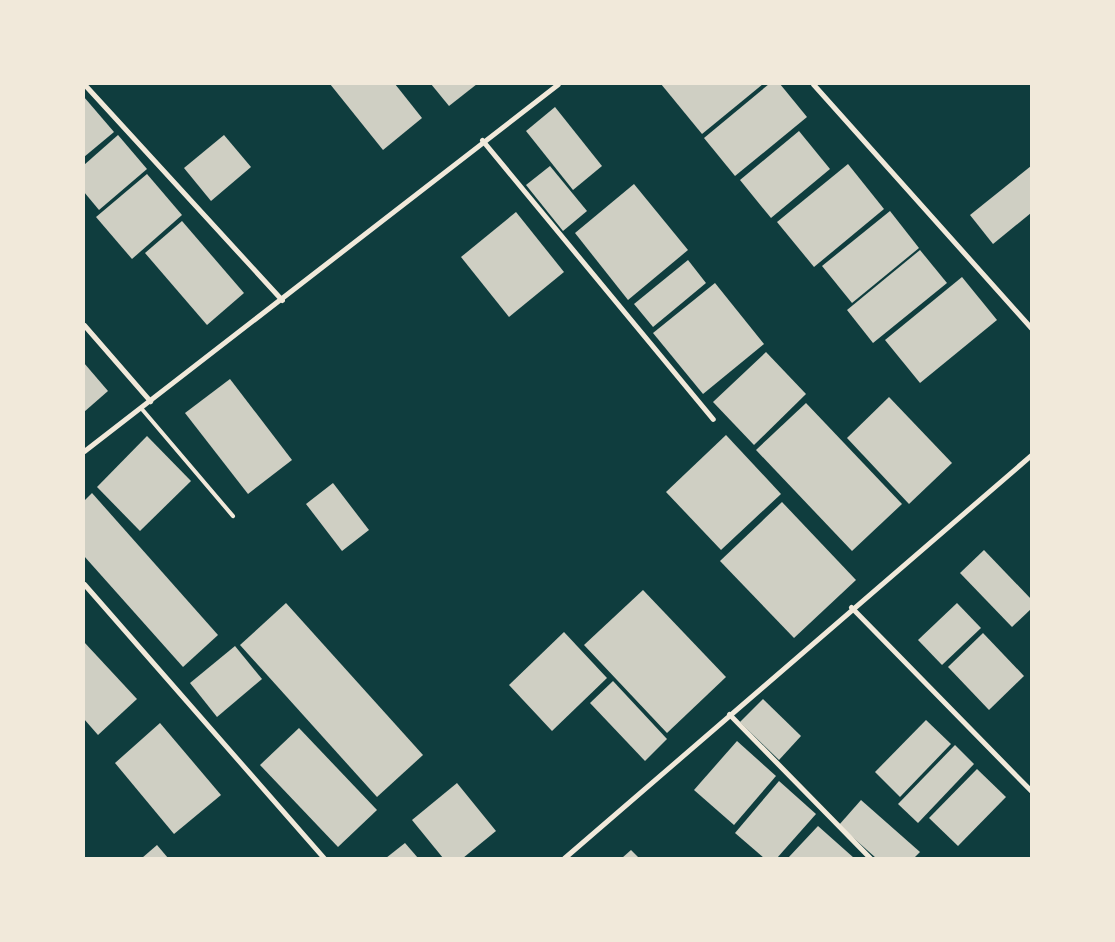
<!DOCTYPE html>
<style>
body{margin:0}
#map{position:relative;width:1115px;height:942px;overflow:hidden;background:#0f3d3e;font-family:"Sofia Sans Condensed",sans-serif}
div>[style]{position:absolute}
[style*='--x']{left:calc(var(--x)*1px);top:calc(var(--y)*1px);width:calc(var(--w)*1px);rotate:calc(var(--a)*1deg)}
.building>*{inset:0;background:#cfcfc3}
.service>*{height:4px;margin:-2px;padding:0 2px;transform-origin:2px;border-radius:2px;background:#f1e9da}
.minor>*{height:5px;margin:-2.5px;padding:0 2.5px;transform-origin:2.5px;border-radius:2.5px;background:#f1e9da}
span{translate:-50% -50%;white-space:nowrap;text-align:center;line-height:1.15;-webkit-text-stroke:4.5px #f1e9da;paint-order:stroke}
.frame{position:absolute;inset:0;border:85px solid #f1e9da;pointer-events:none}
</style>
<div id="map">
<div class="building">
<div style="clip-path:polygon(330px 84px,395px 84px,422px 118px,383px 150px)"></div>
<div style="clip-path:polygon(431px 84px,477px 84px,449px 106px)"></div>
<div style="clip-path:polygon(661px 84px,763px 84px,702px 134px)"></div>
<div style="clip-path:polygon(769px 84px,780px 84px,807px 117px,735px 176px,704px 138px)"></div>
<div style="clip-path:polygon(84px 97px,114px 132px,84px 157px)"></div>
<div style="clip-path:polygon(555px 107px,602px 166px,573px 190px,526px 131px)"></div>
<div style="clip-path:polygon(799px 131px,830px 169px,771px 218px,740px 180px)"></div>
<div style="clip-path:polygon(118px 135px,147px 169px,99px 210px,84px 192px,84px 165px)"></div>
<div style="clip-path:polygon(224px 135px,251px 167px,211px 201px,184px 168px)"></div>
<div style="clip-path:polygon(848px 164px,884px 209px,814px 267px,777px 222px)"></div>
<div style="clip-path:polygon(550px 166px,587px 211px,563px 231px,526px 185px)"></div>
<div style="clip-path:polygon(1031px 166px,1031px 213px,993px 244px,970px 215px)"></div>
<div style="clip-path:polygon(147px 174px,182px 215px,132px 259px,96px 217px)"></div>
<div style="clip-path:polygon(634px 184px,688px 250px,628px 300px,575px 233px)"></div>
<div style="clip-path:polygon(890px 211px,919px 248px,852px 303px,822px 266px)"></div>
<div style="clip-path:polygon(516px 212px,564px 272px,509px 317px,461px 257px)"></div>
<div style="clip-path:polygon(182px 221px,244px 293px,207px 325px,145px 253px)"></div>
<div style="clip-path:polygon(920px 250px,947px 283px,873px 343px,847px 310px)"></div>
<div style="clip-path:polygon(688px 260px,706px 283px,653px 327px,634px 304px)"></div>
<div style="clip-path:polygon(962px 277px,997px 320px,920px 383px,885px 340px)"></div>
<div style="clip-path:polygon(715px 283px,764px 344px,703px 394px,653px 333px)"></div>
<div style="clip-path:polygon(766px 352px,806px 394px,754px 445px,713px 402px)"></div>
<div style="clip-path:polygon(84px 363px,108px 391px,84px 412px)"></div>
<div style="clip-path:polygon(230px 379px,292px 460px,248px 494px,185px 413px)"></div>
<div style="clip-path:polygon(889px 397px,952px 463px,909px 504px,847px 438px)"></div>
<div style="clip-path:polygon(806px 403px,902px 504px,852px 551px,756px 450px)"></div>
<div style="clip-path:polygon(726px 435px,781px 494px,721px 550px,666px 492px)"></div>
<div style="clip-path:polygon(147px 436px,191px 481px,140px 531px,97px 487px)"></div>
<div style="clip-path:polygon(333px 483px,369px 530px,342px 551px,306px 504px)"></div>
<div style="clip-path:polygon(92px 493px,218px 635px,183px 667px,84px 556px,84px 501px)"></div>
<div style="clip-path:polygon(782px 502px,856px 580px,794px 638px,720px 561px)"></div>
<div style="clip-path:polygon(984px 550px,1031px 599px,1031px 609px,1012px 627px,960px 573px)"></div>
<div style="clip-path:polygon(643px 590px,726px 677px,667px 733px,584px 645px)"></div>
<div style="clip-path:polygon(286px 603px,423px 755px,377px 797px,240px 645px)"></div>
<div style="clip-path:polygon(957px 603px,981px 628px,942px 665px,918px 640px)"></div>
<div style="clip-path:polygon(564px 632px,607px 678px,552px 731px,509px 685px)"></div>
<div style="clip-path:polygon(983px 633px,1024px 676px,989px 710px,948px 667px)"></div>
<div style="clip-path:polygon(84px 642px,137px 699px,98px 735px,84px 719px)"></div>
<div style="clip-path:polygon(235px 646px,262px 679px,217px 717px,190px 683px)"></div>
<div style="clip-path:polygon(613px 681px,667px 739px,645px 761px,590px 703px)"></div>
<div style="clip-path:polygon(763px 699px,801px 736px,779px 760px,740px 722px)"></div>
<div style="clip-path:polygon(926px 720px,951px 744px,900px 797px,875px 772px)"></div>
<div style="clip-path:polygon(160px 723px,221px 795px,174px 834px,115px 763px)"></div>
<div style="clip-path:polygon(299px 728px,377px 810px,338px 847px,260px 765px)"></div>
<div style="clip-path:polygon(737px 741px,776px 776px,734px 825px,694px 790px)"></div>
<div style="clip-path:polygon(955px 745px,974px 764px,918px 823px,898px 804px)"></div>
<div style="clip-path:polygon(977px 769px,1006px 797px,958px 846px,929px 818px)"></div>
<div style="clip-path:polygon(779px 781px,816px 814px,777px 858px,764px 858px,735px 833px)"></div>
<div style="clip-path:polygon(457px 783px,496px 831px,463px 858px,443px 858px,412px 820px)"></div>
<div style="clip-path:polygon(861px 800px,920px 852px,914px 858px,876px 858px,839px 825px)"></div>
<div style="clip-path:polygon(818px 826px,854px 858px,788px 858px)"></div>
<div style="clip-path:polygon(405px 843px,418px 858px,386px 858px)"></div>
<div style="clip-path:polygon(157px 845px,168px 858px,142px 858px)"></div>
<div style="clip-path:polygon(631px 850px,639px 858px,622px 858px)"></div>
</div>
<div class="service">
<div style="--x:141;--y:408;--w:142;--a:49.6"></div>
</div>
<div class="minor">
<div style="--x:84;--y:84;--w:293;--a:47.5"></div>
<div style="--x:813;--y:84;--w:327;--a:48.2"></div>
<div style="--x:482;--y:140;--w:362;--a:50.4"></div>
<div style="--x:84;--y:325;--w:101;--a:49"></div>
<div style="--x:84;--y:451;--w:599;--a:-37.75"></div>
<div style="--x:84;--y:584;--w:364;--a:48.8"></div>
<div style="--x:851;--y:607;--w:257;--a:45.6"></div>
<div style="--x:729;--y:714;--w:202;--a:45.6"></div>
<div style="--x:564;--y:858;--w:617;--a:-40.79"></div>
</div>
<div class="frame"></div>
</div>
